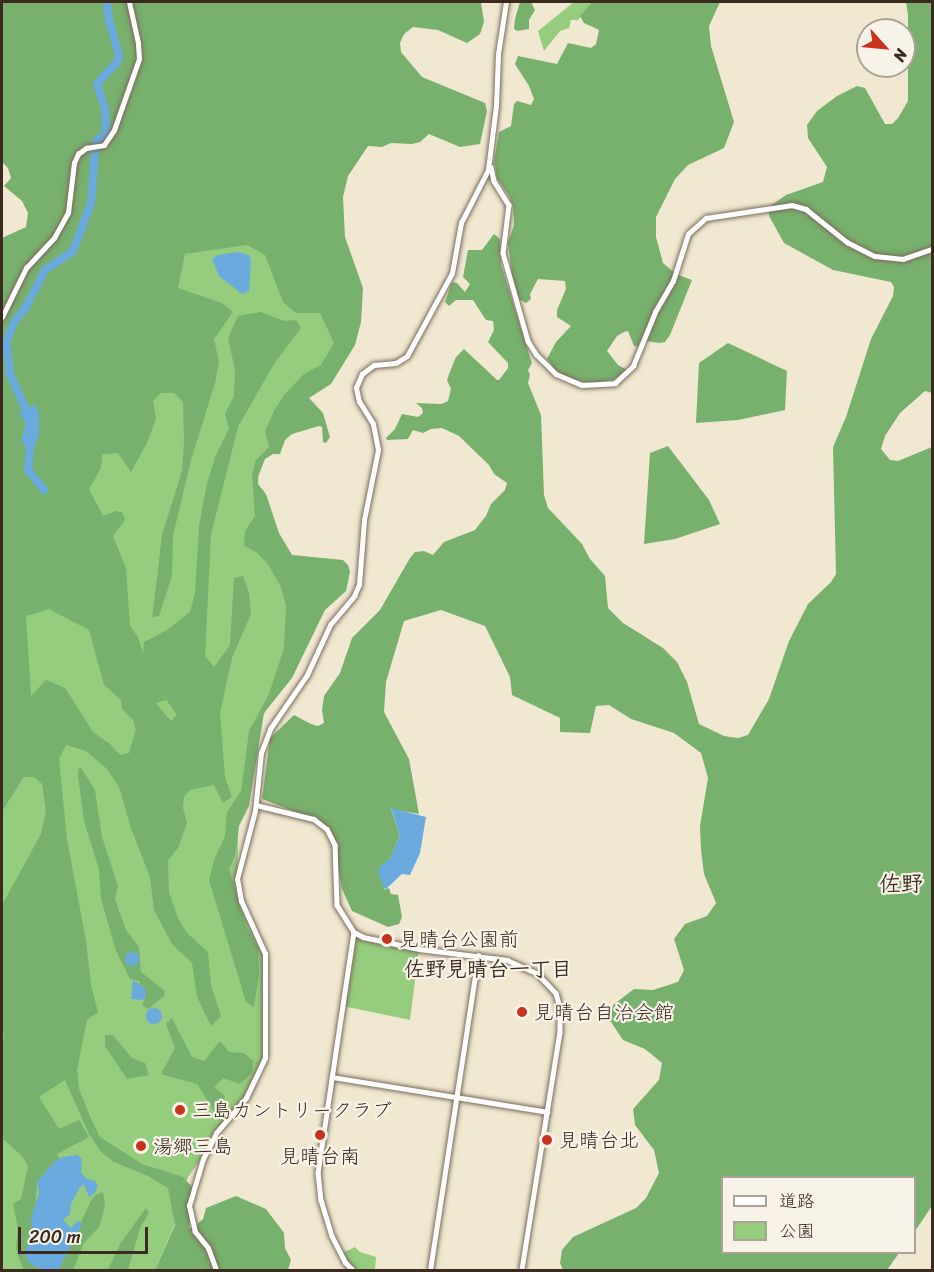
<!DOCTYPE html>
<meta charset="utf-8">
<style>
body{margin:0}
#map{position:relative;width:934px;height:1272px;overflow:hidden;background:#f1e8d1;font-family:Sriracha,"Klee One",sans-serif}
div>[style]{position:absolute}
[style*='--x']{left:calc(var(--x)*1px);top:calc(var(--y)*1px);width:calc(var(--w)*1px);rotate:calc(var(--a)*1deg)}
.green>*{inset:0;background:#96cc7e}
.forest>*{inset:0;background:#78b06d}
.water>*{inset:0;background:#6baade}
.round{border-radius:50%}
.river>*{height:8px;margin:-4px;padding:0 4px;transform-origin:4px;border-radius:4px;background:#6baade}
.roads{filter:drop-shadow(0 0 2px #7b6c5d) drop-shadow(0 0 2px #7b6c5d)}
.tertiary>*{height:4.5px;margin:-2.25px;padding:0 2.25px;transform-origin:2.25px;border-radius:2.25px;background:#fff}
.dots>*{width:16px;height:16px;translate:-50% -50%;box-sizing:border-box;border:3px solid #f7f3e8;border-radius:50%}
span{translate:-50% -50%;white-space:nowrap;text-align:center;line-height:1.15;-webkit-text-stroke:4.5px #f7f3e8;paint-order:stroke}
.poi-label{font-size:20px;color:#3b2a1e}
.left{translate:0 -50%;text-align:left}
.neighbourhood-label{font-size:21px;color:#3b2a1e;font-weight:700}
.quarter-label{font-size:22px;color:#3b2a1e;font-weight:700}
.frame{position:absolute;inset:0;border:3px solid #3b2a1e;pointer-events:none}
.legend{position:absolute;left:721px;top:1176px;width:195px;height:78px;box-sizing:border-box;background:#f7f3e8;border:2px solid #aca397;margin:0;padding:8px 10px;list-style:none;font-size:18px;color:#3b2a1e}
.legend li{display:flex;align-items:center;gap:12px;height:30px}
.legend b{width:30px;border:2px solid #aca397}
.north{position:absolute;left:856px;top:18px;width:60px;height:60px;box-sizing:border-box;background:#f7f3e8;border:2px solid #aca397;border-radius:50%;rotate:117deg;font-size:16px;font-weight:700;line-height:24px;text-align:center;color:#3b2a1e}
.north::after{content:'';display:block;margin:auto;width:21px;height:27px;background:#c8321e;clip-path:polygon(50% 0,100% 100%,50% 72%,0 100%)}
.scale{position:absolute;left:18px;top:1227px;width:130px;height:27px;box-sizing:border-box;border:3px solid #3b2a1e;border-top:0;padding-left:8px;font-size:18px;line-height:21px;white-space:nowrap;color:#3b2a1e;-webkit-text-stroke:4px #f7f3e8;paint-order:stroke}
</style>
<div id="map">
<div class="green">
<div style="clip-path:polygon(574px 2px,591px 3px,578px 20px,571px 20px,569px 28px,560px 31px,544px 51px,538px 31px)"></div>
<div style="clip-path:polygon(257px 242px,318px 310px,334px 320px,334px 352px,269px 453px,259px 461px,258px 487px,292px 629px,279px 684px,258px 726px,239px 808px,237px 882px,241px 901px,258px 935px,266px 967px,266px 1050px,253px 1086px,188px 1177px,174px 1226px,155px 1270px,2px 1270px,2px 812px,24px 777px,34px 777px,3px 571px,173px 285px,181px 254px)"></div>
<div style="clip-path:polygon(354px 932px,363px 938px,419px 949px,410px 1020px,343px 1006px)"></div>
<div style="clip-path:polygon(355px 1247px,360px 1252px,376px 1257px,375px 1270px,353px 1270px,340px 1254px)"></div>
</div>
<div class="forest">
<div style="clip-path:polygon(evenodd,2px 2px,481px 2px,484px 22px,480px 34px,467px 43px,438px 30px,413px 27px,404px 34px,400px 43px,401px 52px,422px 77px,485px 103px,487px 111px,480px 144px,460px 147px,429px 134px,420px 142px,412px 144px,391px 143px,382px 147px,368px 146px,348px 176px,343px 197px,345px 237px,363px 288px,361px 322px,355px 345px,331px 384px,309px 398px,323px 413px,330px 437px,326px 443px,323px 442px,322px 427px,319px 426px,292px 434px,285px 440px,280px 454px,273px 454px,265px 459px,258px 477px,258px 484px,266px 494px,279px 533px,292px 555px,343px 560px,348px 565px,350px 572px,346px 591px,325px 610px,292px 678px,264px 713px,249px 806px,239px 826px,235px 856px,229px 869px,246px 927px,258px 948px,259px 973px,254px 1007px,246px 1002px,209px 880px,214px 860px,225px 836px,227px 812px,241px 791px,249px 731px,269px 694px,284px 648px,286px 605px,280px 585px,267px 563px,256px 552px,244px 546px,245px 531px,255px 516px,252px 474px,256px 460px,269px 447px,265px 431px,274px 411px,284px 395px,304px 374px,321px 365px,334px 343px,320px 313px,296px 313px,283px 302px,265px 255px,247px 245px,185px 254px,178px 288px,222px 303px,233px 312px,214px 339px,219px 362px,215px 383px,191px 460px,173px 536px,172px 576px,159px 616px,152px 617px,153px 611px,162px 535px,182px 471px,184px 442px,183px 402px,174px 393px,161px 393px,153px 401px,156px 419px,147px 443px,131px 472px,118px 453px,102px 454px,101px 468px,89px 489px,103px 516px,116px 511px,122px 512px,125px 520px,113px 536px,126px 568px,130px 626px,138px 637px,143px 654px,144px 642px,167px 630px,190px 612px,195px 593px,199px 526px,207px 483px,216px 455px,229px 429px,225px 414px,234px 396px,235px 370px,228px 338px,238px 316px,261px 312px,284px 321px,296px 320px,301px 328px,274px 364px,238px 427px,211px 534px,205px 656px,214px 667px,230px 645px,234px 578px,243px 576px,249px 593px,251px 614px,232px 658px,220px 713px,225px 777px,232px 797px,223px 803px,214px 785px,190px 790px,184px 797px,183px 808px,187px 823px,178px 848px,168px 861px,169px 893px,178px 918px,187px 933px,208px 952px,211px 985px,221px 1016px,211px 1026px,197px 997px,192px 963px,172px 944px,154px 910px,150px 877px,131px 828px,119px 787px,107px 769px,86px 751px,66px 745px,59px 759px,67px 839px,86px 941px,91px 985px,98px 1012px,87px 1020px,77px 1070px,79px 1089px,92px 1121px,100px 1137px,142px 1164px,183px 1177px,193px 1188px,189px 1228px,193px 1228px,203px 1219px,206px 1208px,236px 1196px,266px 1209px,284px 1233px,285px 1248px,291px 1260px,288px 1270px,155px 1270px,175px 1225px,168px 1188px,148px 1176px,114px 1162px,101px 1152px,89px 1134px,65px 1080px,39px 1097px,59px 1129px,79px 1120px,89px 1137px,57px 1154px,60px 1159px,54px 1162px,37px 1182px,34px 1225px,26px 1256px,41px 1270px,24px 1270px,18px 1256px,16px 1247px,18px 1229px,13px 1204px,21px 1199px,28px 1166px,22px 1156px,2px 1138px,2px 1049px,4px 1037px,2px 1027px,2px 905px,41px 834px,46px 811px,42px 784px,34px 777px,24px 777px,2px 812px,2px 238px,26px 227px,28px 213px,22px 201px,4px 186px,11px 178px,8px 168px,2px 162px,2px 2px,49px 609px,89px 630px,104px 685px,121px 700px,122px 709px,133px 720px,136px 729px,129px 753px,120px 755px,110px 744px,93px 732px,65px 688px,46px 680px,31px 696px,26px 616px,49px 609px,2px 2px,163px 695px,177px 715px,171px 721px,156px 703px,166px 700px,163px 695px)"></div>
<div style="clip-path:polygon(520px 2px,531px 2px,535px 10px,529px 20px,529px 29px,517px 31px,514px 29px,515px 19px)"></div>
<div style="clip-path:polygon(592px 2px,720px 2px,709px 26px,711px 46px,734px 122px,724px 148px,688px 165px,675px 179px,656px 217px,656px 237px,663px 263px,676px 274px,692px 280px,670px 335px,665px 342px,659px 343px,641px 340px,638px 347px,634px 346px,628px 331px,624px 332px,617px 336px,607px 351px,618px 365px,627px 370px,613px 380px,590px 383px,575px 380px,556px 371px,547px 359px,556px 342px,571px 326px,557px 317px,557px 310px,566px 289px,565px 281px,538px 279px,530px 294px,531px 299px,526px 303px,519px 299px,512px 275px,508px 243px,514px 225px,513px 206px,509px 196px,497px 178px,494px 161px,499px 132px,511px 126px,514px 104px,517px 101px,531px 105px,534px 99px,529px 86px,515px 64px,518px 56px,557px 64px,568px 43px,591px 48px,596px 44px,599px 30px,584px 23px,580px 16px)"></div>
<div style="clip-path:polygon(906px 2px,932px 2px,932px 393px,925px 391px,900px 413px,885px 436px,881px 449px,890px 460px,898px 461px,932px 447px,932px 1206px,915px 1231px,914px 1178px,722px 1178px,722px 1252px,899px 1253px,887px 1270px,563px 1270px,560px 1263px,562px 1250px,573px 1237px,636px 1208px,646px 1198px,659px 1173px,654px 1150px,635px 1125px,633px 1109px,659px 1080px,662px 1063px,645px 1049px,623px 1040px,609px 1019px,613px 1005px,634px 989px,653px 990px,678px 982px,684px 970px,674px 939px,685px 924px,707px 916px,716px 903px,704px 874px,701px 850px,700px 826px,708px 778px,701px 753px,674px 733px,631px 719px,609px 705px,596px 706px,590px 733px,560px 732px,560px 718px,512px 695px,510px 677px,485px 626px,441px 610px,404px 621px,386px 682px,384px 712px,409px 759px,419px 814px,391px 809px,400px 835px,390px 859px,384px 890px,389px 888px,391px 894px,398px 895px,402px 917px,399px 924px,388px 927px,352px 911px,342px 889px,332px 836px,314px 819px,262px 799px,270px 738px,294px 715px,311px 724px,318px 726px,324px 723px,322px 710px,324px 696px,340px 673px,352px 638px,380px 610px,410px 558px,415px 552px,424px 551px,433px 555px,444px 542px,475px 530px,486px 516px,491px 504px,505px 490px,507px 483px,494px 474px,489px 465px,459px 436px,442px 428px,431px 429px,423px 433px,413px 430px,408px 439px,387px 440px,386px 438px,395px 429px,402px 414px,418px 417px,423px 413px,422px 408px,416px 403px,442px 404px,448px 401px,451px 389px,447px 380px,449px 374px,456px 357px,464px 349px,497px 380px,499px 380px,508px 368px,508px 363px,488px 342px,494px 330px,493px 321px,486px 320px,473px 300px,456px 300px,449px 306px,445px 302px,452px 282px,457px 283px,465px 292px,470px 284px,463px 277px,468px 250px,482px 250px,494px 234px,500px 239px,501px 265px,532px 363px,528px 370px,530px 375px,528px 383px,541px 415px,544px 495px,548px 508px,582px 544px,590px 559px,605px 576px,608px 608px,623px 623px,663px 648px,677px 662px,687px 682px,699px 724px,724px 736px,738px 738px,748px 735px,769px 699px,789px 641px,808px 604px,831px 582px,836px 574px,833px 447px,846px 417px,871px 339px,893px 296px,894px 287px,891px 282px,833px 270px,784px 243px,769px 216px,769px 207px,786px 195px,823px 182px,827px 167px,808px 138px,807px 125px,817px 111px,837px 96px,857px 86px,865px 88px,885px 124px,892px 124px,898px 118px,908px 101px,908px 15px)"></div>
<div style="clip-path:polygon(728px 343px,787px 371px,785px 410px,738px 420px,696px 423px,699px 363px)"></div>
<div style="clip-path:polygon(668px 446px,709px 500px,720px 524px,675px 539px,644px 544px,650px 453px)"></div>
<div style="clip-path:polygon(81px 768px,95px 790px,102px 837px,118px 886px,115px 899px,118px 908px,126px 930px,139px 947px,141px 972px,165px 991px,164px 996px,148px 1009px,142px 1005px,145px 999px,139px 981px,130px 979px,116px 951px,101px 899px,99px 869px,84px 821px,78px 776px,78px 769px)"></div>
<div style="clip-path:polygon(172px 1018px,192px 1057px,204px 1061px,220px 1041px,229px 1052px,244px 1053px,253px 1061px,252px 1073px,240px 1084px,223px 1078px,214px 1087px,225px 1096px,222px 1108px,216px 1114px,197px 1084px,161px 1074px,175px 1048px,166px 1024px)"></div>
<div style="clip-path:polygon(105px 1035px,113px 1035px,132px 1058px,145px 1063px,149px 1075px,127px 1079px,105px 1046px)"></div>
<div style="clip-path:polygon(103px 1192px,105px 1206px,99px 1227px,84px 1243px,73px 1270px,58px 1270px,90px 1203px,94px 1196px)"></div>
<div style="clip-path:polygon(146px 1208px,149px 1213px,140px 1228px,128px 1270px,108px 1270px,120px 1244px)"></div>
</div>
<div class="water">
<div style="clip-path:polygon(237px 252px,249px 255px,251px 260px,249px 291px,242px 294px,219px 276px,212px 259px,218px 255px)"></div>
<div style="clip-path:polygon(35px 404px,39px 414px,39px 435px,34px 448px,25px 446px,21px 441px,26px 423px,19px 414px)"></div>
<div style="clip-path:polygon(391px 808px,426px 817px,420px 853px,410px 875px,402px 874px,385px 890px,378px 873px,381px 865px,390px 859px,400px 835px)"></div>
<div class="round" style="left:125px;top:952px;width:14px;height:14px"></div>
<div style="clip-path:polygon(133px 980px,145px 988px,146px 995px,143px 1000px,131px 999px)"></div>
<div class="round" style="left:146px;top:1008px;width:16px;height:16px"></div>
<div style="clip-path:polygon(78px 1155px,82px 1160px,81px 1172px,87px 1179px,95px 1181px,98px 1186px,94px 1194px,89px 1197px,84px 1185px,80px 1187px,71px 1204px,70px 1214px,63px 1220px,71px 1228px,77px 1221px,80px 1221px,82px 1225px,58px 1270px,41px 1270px,30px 1263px,25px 1255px,32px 1226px,31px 1218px,39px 1193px,37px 1182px,55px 1161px,63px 1157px)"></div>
</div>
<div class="river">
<div style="--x:30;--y:419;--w:49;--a:-114"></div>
<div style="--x:10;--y:374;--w:31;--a:-97"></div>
<div style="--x:6;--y:343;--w:22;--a:-69"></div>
<div style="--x:14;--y:322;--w:19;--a:-51"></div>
<div style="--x:26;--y:307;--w:42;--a:-62.8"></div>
<div style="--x:45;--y:270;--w:34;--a:-34"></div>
<div style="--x:73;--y:251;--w:51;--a:-69.4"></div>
<div style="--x:91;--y:203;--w:62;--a:-85.4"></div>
<div style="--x:96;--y:141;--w:13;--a:-39"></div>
<div style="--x:106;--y:133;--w:24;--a:-92"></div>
<div style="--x:105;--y:109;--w:26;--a:-108"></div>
<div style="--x:97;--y:84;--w:31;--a:-48"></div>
<div style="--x:118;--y:61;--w:6;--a:-81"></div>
<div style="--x:119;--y:55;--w:35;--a:-106"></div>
<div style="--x:109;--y:21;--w:19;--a:-96"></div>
<div style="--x:31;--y:437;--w:33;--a:95"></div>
<div style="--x:28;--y:470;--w:26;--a:51"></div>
</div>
<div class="roads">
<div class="tertiary">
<div style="--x:491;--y:167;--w:14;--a:78"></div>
<div style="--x:494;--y:181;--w:28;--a:58"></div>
<div style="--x:509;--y:205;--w:48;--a:97.1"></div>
<div style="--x:503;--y:253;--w:91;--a:74.1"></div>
<div style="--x:528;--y:341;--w:15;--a:58"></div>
<div style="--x:536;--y:354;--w:28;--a:45"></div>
<div style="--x:556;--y:374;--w:28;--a:23"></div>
<div style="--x:582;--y:385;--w:33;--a:-3"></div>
<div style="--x:615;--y:383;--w:25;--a:-43"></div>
<div style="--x:633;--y:366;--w:58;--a:-67.8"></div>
<div style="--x:655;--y:312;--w:36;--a:-60"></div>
<div style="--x:673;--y:281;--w:49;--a:-72.3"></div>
<div style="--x:688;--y:234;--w:24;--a:-42"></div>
<div style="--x:706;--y:218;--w:87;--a:-8.6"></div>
<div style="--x:792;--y:205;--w:15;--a:16"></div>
<div style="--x:806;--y:209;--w:53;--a:38.8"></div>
<div style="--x:847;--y:242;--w:31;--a:27"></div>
<div style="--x:875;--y:256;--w:28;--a:6"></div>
<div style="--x:903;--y:259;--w:31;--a:-19"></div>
<div style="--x:2;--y:317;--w:55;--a:-63.9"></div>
<div style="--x:26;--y:268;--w:41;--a:-47"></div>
<div style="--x:54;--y:238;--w:29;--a:-61"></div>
<div style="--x:68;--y:213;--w:50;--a:-83.2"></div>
<div style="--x:74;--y:163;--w:10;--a:-66"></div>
<div style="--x:78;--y:154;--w:10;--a:-37"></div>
<div style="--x:86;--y:148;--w:18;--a:-9"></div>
<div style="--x:104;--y:145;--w:18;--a:-56"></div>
<div style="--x:114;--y:130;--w:75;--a:-70.6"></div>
<div style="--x:139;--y:59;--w:16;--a:-94"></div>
<div style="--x:138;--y:43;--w:42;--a:-102.4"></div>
<div style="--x:256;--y:805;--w:60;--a:13.6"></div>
<div style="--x:314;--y:819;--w:16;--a:38"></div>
<div style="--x:327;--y:829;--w:18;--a:63"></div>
<div style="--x:335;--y:845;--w:60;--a:88.1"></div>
<div style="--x:337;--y:905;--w:32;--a:58"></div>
<div style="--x:354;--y:932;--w:243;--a:98.5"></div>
<div style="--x:318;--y:1172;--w:28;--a:84"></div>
<div style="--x:321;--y:1200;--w:38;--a:73"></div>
<div style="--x:332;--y:1236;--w:29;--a:63"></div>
<div style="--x:345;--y:1262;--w:11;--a:45"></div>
<div style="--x:354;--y:932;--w:10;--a:29"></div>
<div style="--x:363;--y:937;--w:57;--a:12.1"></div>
<div style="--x:419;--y:949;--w:89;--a:7.1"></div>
<div style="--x:507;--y:960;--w:34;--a:24"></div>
<div style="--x:538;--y:974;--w:26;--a:47"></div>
<div style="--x:556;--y:993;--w:16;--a:75"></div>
<div style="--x:560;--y:1008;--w:24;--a:90"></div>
<div style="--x:560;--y:1032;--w:241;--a:99.1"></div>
<div style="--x:332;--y:1077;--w:218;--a:9.2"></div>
<div style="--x:216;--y:1270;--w:23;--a:-110"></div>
<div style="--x:208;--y:1248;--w:21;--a:-129"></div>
<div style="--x:195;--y:1232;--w:27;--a:-103"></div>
<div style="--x:189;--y:1206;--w:49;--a:-73.4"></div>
<div style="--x:203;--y:1159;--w:29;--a:-63"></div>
<div style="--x:216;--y:1133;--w:46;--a:-49.4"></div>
<div style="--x:246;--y:1098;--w:44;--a:-64.6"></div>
<div style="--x:265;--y:1058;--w:104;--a:-90"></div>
<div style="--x:265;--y:954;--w:58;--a:-114.4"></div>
<div style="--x:241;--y:901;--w:22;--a:-100"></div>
<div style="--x:237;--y:879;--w:70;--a:-75.2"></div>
<div style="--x:255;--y:811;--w:58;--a:-84.1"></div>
<div style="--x:261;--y:753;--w:26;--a:-69"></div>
<div style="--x:270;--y:729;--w:65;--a:-55.6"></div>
<div style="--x:307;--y:675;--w:55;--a:-65.3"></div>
<div style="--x:330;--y:625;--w:38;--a:-50"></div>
<div style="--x:354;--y:596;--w:12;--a:-66"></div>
<div style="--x:359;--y:585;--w:65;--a:-85.6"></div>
<div style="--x:364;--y:520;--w:71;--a:-78.7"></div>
<div style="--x:378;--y:450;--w:26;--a:-101"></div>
<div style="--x:373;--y:424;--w:26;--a:-122"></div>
<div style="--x:359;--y:402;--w:14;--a:-102"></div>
<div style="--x:356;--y:388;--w:15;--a:-67"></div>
<div style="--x:362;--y:374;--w:15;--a:-37"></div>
<div style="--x:374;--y:365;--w:22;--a:-5"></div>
<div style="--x:396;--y:363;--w:13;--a:-32"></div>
<div style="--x:407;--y:356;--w:94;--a:-61.5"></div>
<div style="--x:452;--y:273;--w:51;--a:-79.8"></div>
<div style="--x:461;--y:223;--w:59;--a:-63"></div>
<div style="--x:488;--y:170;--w:64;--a:-82.9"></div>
<div style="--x:496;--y:106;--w:52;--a:-87.8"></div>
<div style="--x:498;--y:54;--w:53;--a:-81.3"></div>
<div style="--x:430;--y:1270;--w:318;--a:-81.3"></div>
</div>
</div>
<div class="dots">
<div style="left:387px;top:939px;background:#c8321e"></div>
<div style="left:522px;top:1012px;background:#c8321e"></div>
<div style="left:180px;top:1110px;background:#c8321e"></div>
<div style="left:320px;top:1135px;background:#c8321e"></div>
<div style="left:547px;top:1140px;background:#c8321e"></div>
<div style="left:141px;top:1146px;background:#c8321e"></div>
</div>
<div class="poi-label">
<span class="left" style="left:399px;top:939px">見晴台公園前</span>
<span class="left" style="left:534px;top:1012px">見晴台自治会館</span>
<span class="left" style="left:192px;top:1110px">三島カントリークラブ</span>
<span class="left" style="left:559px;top:1140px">見晴台北</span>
<span class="left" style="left:153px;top:1146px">湯郷三島</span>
<span style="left:320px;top:1156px">見晴台南</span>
</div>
<div class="neighbourhood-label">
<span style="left:488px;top:969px">佐野見晴台一丁目</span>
</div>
<div class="quarter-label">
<span style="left:901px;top:884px">佐野</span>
</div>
<div class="frame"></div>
<ul class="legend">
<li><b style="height:8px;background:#fff"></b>道路</li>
<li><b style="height:16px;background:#96cc7e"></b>公園</li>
</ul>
<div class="north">N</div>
<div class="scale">200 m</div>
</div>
